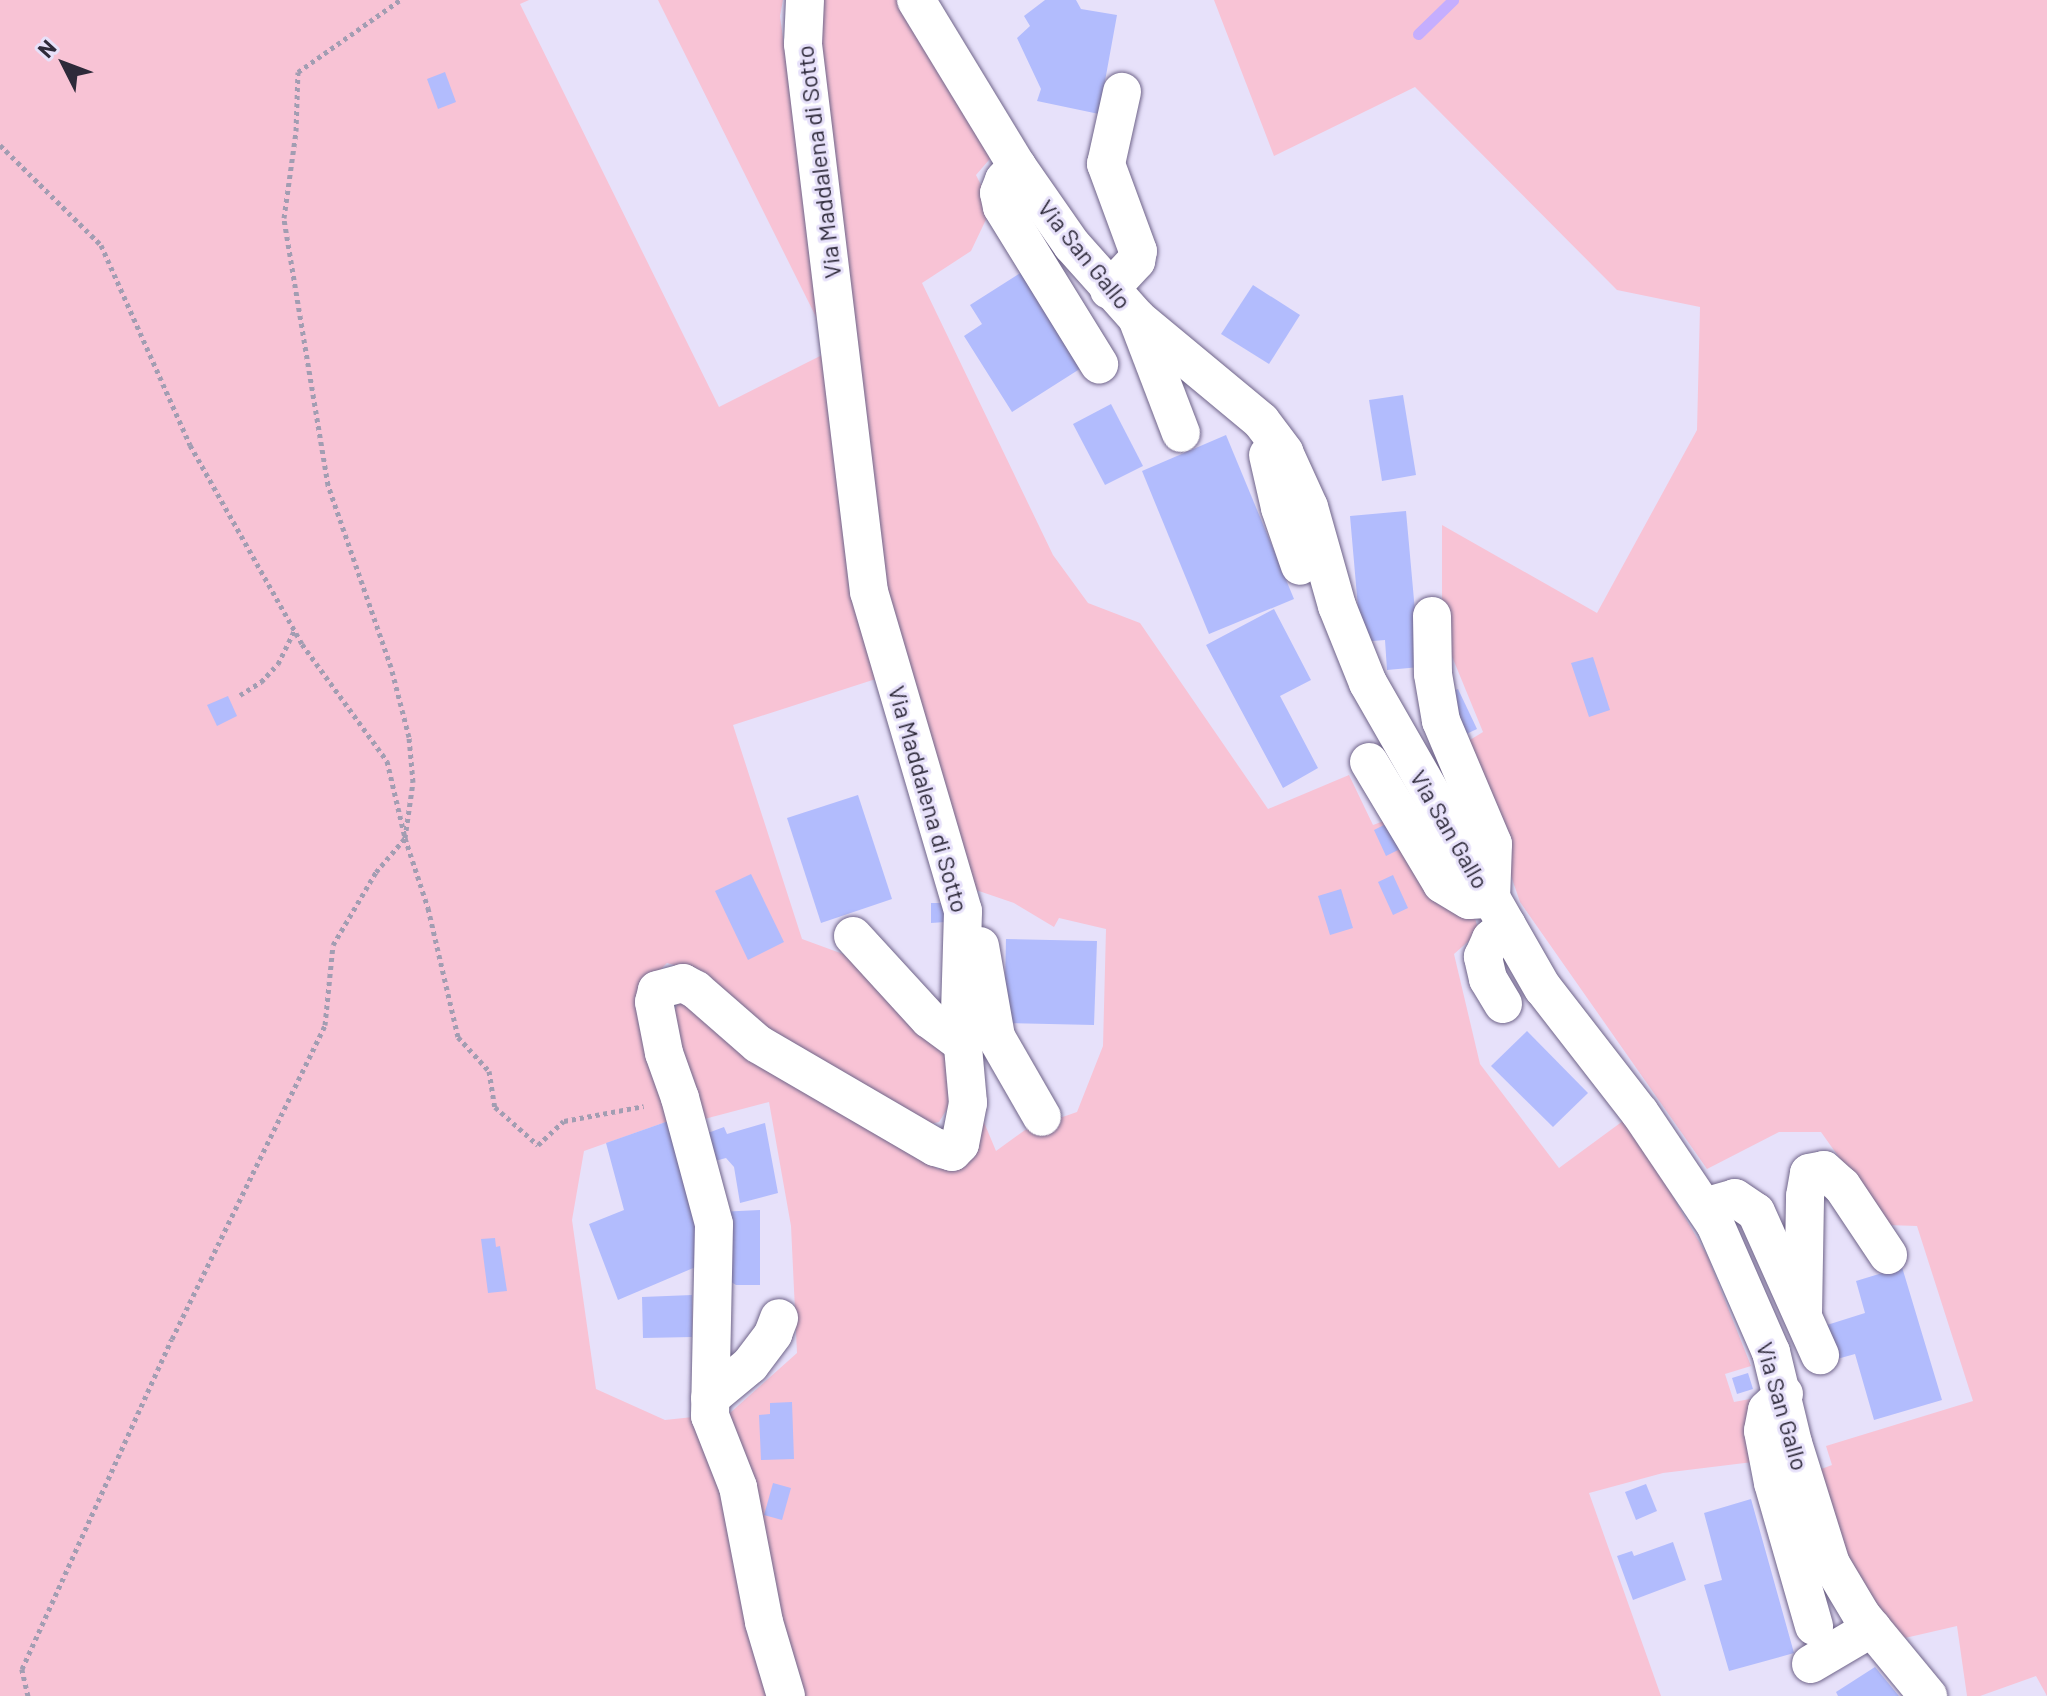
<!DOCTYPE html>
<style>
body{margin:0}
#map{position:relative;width:2047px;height:1696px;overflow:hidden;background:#e7e1fa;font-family:Barlow,sans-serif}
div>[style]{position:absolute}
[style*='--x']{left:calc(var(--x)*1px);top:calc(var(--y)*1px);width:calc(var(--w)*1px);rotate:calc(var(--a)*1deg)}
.green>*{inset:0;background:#f8c3d5}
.stream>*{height:11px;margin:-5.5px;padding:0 5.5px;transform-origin:5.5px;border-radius:5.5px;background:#c5aefe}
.building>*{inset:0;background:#b2bcfd}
.path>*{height:5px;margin-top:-2.5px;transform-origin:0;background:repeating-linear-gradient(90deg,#a29db2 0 4px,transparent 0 8px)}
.roads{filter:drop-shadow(0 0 2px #6f6489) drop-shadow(0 0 2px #6f6489)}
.minor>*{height:38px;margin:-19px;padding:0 19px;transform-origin:19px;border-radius:19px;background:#fff}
span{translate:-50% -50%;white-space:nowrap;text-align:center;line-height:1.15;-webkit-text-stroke:6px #e7e1fa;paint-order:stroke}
.street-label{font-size:24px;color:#2e2a3a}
.north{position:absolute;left:24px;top:24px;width:80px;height:80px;-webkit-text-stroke:6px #e7e1fa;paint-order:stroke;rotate:312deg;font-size:22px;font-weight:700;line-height:32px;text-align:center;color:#2e2a3a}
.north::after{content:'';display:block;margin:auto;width:28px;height:36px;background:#2e2a3a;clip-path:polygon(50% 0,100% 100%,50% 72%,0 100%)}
</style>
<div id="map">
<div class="green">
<div style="clip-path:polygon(0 0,529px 0,520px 4px,719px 407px,828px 352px,882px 677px,733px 725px,802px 939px,843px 954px,945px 1052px,950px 1104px,939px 1122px,930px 1124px,776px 1041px,698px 972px,667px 963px,640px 990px,677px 1118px,584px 1151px,572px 1220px,596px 1389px,665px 1420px,730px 1413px,797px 1353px,791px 1226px,769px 1102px,693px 1122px,671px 1021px,678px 1002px,698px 1006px,758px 1058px,938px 1169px,962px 1161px,973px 1096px,996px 1151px,1025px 1130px,1077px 1112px,1103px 1046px,1106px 929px,1059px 918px,1054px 927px,1014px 903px,973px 889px,888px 602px,819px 60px,820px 0,905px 0,995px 153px,976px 175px,992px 207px,971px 251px,922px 283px,1053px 555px,1088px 603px,1140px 623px,1268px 809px,1349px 775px,1373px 825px,1392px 818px,1443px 907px,1463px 900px,1474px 915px,1479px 932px,1454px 954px,1480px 1064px,1559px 1168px,1627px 1118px,1707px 1255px,1751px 1366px,1725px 1374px,1734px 1402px,1750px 1399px,1761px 1461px,1663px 1473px,1589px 1493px,1661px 1696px,0 1696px)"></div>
<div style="clip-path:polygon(658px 0,783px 0,780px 16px,823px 331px)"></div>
<div style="clip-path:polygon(1214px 0,2047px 0,2047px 1696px,2036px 1676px,1980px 1696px,1967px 1696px,1957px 1626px,1905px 1638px,1875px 1609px,1849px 1565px,1816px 1471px,1832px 1465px,1826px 1446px,1973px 1401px,1917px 1226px,1887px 1225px,1821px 1132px,1779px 1132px,1707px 1169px,1520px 902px,1483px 794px,1460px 746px,1483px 732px,1442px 632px,1442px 525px,1597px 613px,1697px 430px,1700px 307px,1617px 290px,1415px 87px,1274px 156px)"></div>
</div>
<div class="stream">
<div style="--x:1418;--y:34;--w:49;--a:-44.2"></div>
</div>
<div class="building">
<div style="clip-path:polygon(1045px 0,1076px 0,1081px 9px,1117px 15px,1099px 114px,1037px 101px,1041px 89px,1017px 38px,1030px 26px,1024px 16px)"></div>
<div style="clip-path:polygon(445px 72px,456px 102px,438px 109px,427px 79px)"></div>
<div style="clip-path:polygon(1025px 270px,1086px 365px,1012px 412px,964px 336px,982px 324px,970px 305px)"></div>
<div style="clip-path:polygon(1253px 285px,1300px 315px,1269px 364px,1221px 334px)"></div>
<div style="clip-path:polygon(1403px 395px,1416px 475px,1382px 481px,1369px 400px)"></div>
<div style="clip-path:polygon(1111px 404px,1143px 466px,1105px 485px,1073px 424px)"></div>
<div style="clip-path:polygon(1226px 435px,1294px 599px,1209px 634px,1142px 471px)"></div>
<div style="clip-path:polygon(1406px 511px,1420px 667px,1387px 670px,1385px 640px,1361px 642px,1350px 516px)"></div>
<div style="clip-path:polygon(1274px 609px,1311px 680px,1280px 696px,1318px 768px,1283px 788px,1206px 645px)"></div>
<div style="clip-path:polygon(1593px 657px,1610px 710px,1589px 717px,1571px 663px)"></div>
<div style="clip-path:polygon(1458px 689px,1477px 729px,1462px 736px,1444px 695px)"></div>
<div style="clip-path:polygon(228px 696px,237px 716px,217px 726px,207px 705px)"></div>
<div style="clip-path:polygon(858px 795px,892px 899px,821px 923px,787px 818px)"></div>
<div style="clip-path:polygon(1388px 823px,1400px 849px,1386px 856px,1374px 830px)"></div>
<div style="clip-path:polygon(751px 874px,784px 942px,748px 960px,715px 891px)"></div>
<div style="clip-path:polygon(1393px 875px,1408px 908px,1393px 915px,1378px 882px)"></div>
<div style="clip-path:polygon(1341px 889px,1353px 928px,1330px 935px,1318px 896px)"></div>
<div style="clip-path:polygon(931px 903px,945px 903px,945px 922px,931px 923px)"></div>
<div style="clip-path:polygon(1006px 939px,1097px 941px,1094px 1025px,1004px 1023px)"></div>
<div style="clip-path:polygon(1527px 1031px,1588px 1093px,1553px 1127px,1491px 1066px)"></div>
<div style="clip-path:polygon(677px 1118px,705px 1263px,618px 1300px,589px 1224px,624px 1210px,606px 1143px)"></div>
<div style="clip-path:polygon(765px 1123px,778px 1193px,740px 1203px,734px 1167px,726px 1158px,704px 1164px,697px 1137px,724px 1127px,727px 1134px)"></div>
<div style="clip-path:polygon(760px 1210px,760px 1285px,736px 1285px,719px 1275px,718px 1212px)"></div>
<div style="clip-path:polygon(495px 1238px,496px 1247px,500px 1246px,507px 1291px,488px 1293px,481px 1239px)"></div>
<div style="clip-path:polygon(1902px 1267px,1942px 1400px,1874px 1420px,1855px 1354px,1837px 1359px,1827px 1325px,1865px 1313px,1856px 1281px)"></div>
<div style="clip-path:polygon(692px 1295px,692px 1337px,643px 1338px,642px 1297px)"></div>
<div style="clip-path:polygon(1748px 1373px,1753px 1389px,1737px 1394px,1732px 1378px)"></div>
<div style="clip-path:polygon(792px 1402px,794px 1459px,761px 1460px,759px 1415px,770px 1414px,770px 1403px)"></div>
<div style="clip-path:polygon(773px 1483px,791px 1488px,782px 1520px,764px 1515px)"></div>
<div style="clip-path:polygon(1646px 1484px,1657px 1511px,1636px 1520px,1625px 1492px)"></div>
<div style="clip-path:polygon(1751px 1499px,1794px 1653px,1729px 1671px,1704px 1585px,1722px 1580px,1704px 1513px)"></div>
<div style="clip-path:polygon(1673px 1542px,1686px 1580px,1633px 1600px,1617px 1556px,1632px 1551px,1634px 1556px)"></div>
<div style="clip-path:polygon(1875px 1667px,1899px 1696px,1838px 1696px,1836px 1692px)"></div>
</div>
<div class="path">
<div style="--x:0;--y:145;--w:142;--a:44.7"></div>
<div style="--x:101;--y:245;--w:219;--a:66"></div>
<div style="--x:190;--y:445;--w:228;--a:60.6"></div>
<div style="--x:302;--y:644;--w:145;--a:54"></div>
<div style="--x:387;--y:761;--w:79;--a:76.8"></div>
<div style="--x:405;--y:838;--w:74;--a:71.8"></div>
<div style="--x:428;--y:908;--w:132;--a:76.9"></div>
<div style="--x:458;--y:1037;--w:46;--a:47.6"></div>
<div style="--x:489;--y:1071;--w:36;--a:81"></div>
<div style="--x:495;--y:1107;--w:57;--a:41.5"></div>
<div style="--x:538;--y:1145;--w:35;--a:-43"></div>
<div style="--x:564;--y:1121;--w:81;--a:-10.6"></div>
<div style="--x:240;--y:695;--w:25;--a:-32"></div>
<div style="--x:261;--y:682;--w:25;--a:-47"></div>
<div style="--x:278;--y:664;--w:37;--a:-64"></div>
<div style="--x:28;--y:1696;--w:28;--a:-103"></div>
<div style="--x:22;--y:1669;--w:362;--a:-65.6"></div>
<div style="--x:172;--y:1339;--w:349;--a:-64"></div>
<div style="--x:325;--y:1025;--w:80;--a:-84.3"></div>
<div style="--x:333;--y:945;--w:85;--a:-59.5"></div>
<div style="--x:376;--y:872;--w:45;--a:-49.5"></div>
<div style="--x:405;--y:838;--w:57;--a:-81.9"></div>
<div style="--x:413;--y:782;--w:45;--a:-95.1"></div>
<div style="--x:409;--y:737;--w:72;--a:-104.4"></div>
<div style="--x:391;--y:667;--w:193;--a:-109.1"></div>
<div style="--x:328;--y:485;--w:271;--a:-99.4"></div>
<div style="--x:284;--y:218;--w:88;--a:-82.1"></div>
<div style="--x:296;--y:131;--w:59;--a:-88.1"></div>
<div style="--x:298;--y:72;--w:125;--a:-35.2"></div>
</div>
<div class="roads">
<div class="minor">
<div style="--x:916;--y:0;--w:194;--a:58.7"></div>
<div style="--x:1017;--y:166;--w:96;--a:55.2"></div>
<div style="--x:1072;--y:245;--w:98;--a:48.3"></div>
<div style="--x:1137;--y:318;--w:161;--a:39.7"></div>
<div style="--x:1261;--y:421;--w:39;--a:53"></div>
<div style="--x:1284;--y:452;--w:60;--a:65.6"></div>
<div style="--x:1309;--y:507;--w:103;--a:74.2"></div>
<div style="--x:1337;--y:606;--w:83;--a:68.1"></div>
<div style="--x:1368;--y:683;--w:352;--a:60.2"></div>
<div style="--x:1543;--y:988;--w:158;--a:52.2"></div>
<div style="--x:1640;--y:1113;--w:134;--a:56"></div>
<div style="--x:1715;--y:1224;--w:140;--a:66.4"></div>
<div style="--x:1771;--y:1352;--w:94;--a:76.4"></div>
<div style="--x:1793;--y:1443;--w:127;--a:72.6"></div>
<div style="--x:1831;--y:1564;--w:61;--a:59.2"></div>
<div style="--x:1862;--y:1616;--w:104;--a:50.5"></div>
<div style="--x:1017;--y:166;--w:19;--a:133"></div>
<div style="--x:1004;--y:180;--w:14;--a:111"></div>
<div style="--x:999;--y:193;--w:14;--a:78"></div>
<div style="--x:1002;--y:207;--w:185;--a:58.3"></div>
<div style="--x:1109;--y:290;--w:40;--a:-47"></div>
<div style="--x:1136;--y:261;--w:10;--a:-79"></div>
<div style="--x:1138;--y:251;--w:93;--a:-110.2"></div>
<div style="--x:1106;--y:164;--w:74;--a:-77.5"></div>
<div style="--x:1137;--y:318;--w:123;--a:69.1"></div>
<div style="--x:1268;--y:455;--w:54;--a:77.2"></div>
<div style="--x:1280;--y:508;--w:61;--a:71"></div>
<div style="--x:1369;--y:762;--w:142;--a:59.1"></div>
<div style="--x:1442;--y:884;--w:31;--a:31"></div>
<div style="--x:1469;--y:900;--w:22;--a:-3"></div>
<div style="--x:1491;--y:899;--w:55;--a:-87.9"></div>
<div style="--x:1493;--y:844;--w:134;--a:-112.9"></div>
<div style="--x:1441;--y:721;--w:48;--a:-99.7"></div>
<div style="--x:1433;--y:674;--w:58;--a:-91"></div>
<div style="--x:853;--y:936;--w:113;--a:47.5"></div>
<div style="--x:929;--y:1019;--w:42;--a:36.3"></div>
<div style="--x:980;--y:946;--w:92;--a:80"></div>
<div style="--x:996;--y:1037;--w:92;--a:60.1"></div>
<div style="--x:1503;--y:1004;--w:29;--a:-121"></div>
<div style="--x:1488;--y:979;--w:23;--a:-103"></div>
<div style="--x:1483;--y:957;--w:20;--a:-66"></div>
<div style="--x:1491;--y:939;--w:21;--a:-41"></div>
<div style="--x:1704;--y:1207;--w:32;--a:-16"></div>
<div style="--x:1735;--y:1198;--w:25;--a:34"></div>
<div style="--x:1756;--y:1212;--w:157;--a:65.9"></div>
<div style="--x:1803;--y:1314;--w:118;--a:-89"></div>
<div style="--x:1805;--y:1196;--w:23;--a:-80"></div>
<div style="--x:1809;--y:1173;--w:15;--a:-11"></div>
<div style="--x:1824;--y:1170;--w:24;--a:42"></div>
<div style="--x:1842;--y:1186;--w:83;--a:56.3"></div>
<div style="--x:1784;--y:1394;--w:23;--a:137"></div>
<div style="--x:1767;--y:1410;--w:21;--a:101"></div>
<div style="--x:1763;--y:1431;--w:53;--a:79.1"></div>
<div style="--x:1773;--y:1483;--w:149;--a:74"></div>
<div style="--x:710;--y:1398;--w:52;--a:-39.5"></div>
<div style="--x:750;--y:1365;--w:39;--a:-53"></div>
<div style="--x:773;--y:1334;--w:17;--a:-69"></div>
<div style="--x:1811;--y:1664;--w:71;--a:-30.5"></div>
<div style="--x:786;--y:1696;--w:77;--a:-106.6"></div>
<div style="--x:764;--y:1622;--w:137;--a:-100.9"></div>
<div style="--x:738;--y:1487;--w:76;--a:-111.5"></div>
<div style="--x:710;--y:1416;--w:192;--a:-88.8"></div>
<div style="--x:714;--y:1224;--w:131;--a:-105.1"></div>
<div style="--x:680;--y:1098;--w:48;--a:-109.6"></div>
<div style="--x:664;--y:1053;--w:52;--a:-101.1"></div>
<div style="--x:654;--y:1002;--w:12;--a:-76"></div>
<div style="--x:657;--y:990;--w:27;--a:-15"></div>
<div style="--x:683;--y:983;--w:15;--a:28"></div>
<div style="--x:696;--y:990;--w:82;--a:41.1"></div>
<div style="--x:758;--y:1044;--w:205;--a:30.2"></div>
<div style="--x:935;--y:1147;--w:18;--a:16"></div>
<div style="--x:952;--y:1152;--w:11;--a:-45"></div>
<div style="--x:960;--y:1144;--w:42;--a:-79"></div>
<div style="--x:968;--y:1103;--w:90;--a:-95.1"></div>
<div style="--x:960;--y:1013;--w:102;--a:-88.3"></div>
<div style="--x:963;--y:911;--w:333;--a:-106.4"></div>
<div style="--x:869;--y:592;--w:552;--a:-96.87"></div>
<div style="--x:803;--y:44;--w:44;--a:-87.4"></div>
</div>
</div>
<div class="street-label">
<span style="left:818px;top:162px;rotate:-97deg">Via Maddalena di Sotto</span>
<span style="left:1085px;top:254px;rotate:51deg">Via San Gallo</span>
<span style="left:929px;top:799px;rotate:74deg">Via Maddalena di Sotto</span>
<span style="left:1450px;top:829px;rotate:60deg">Via San Gallo</span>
<span style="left:1783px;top:1406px;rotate:74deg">Via San Gallo</span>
</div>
<div class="north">N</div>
</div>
